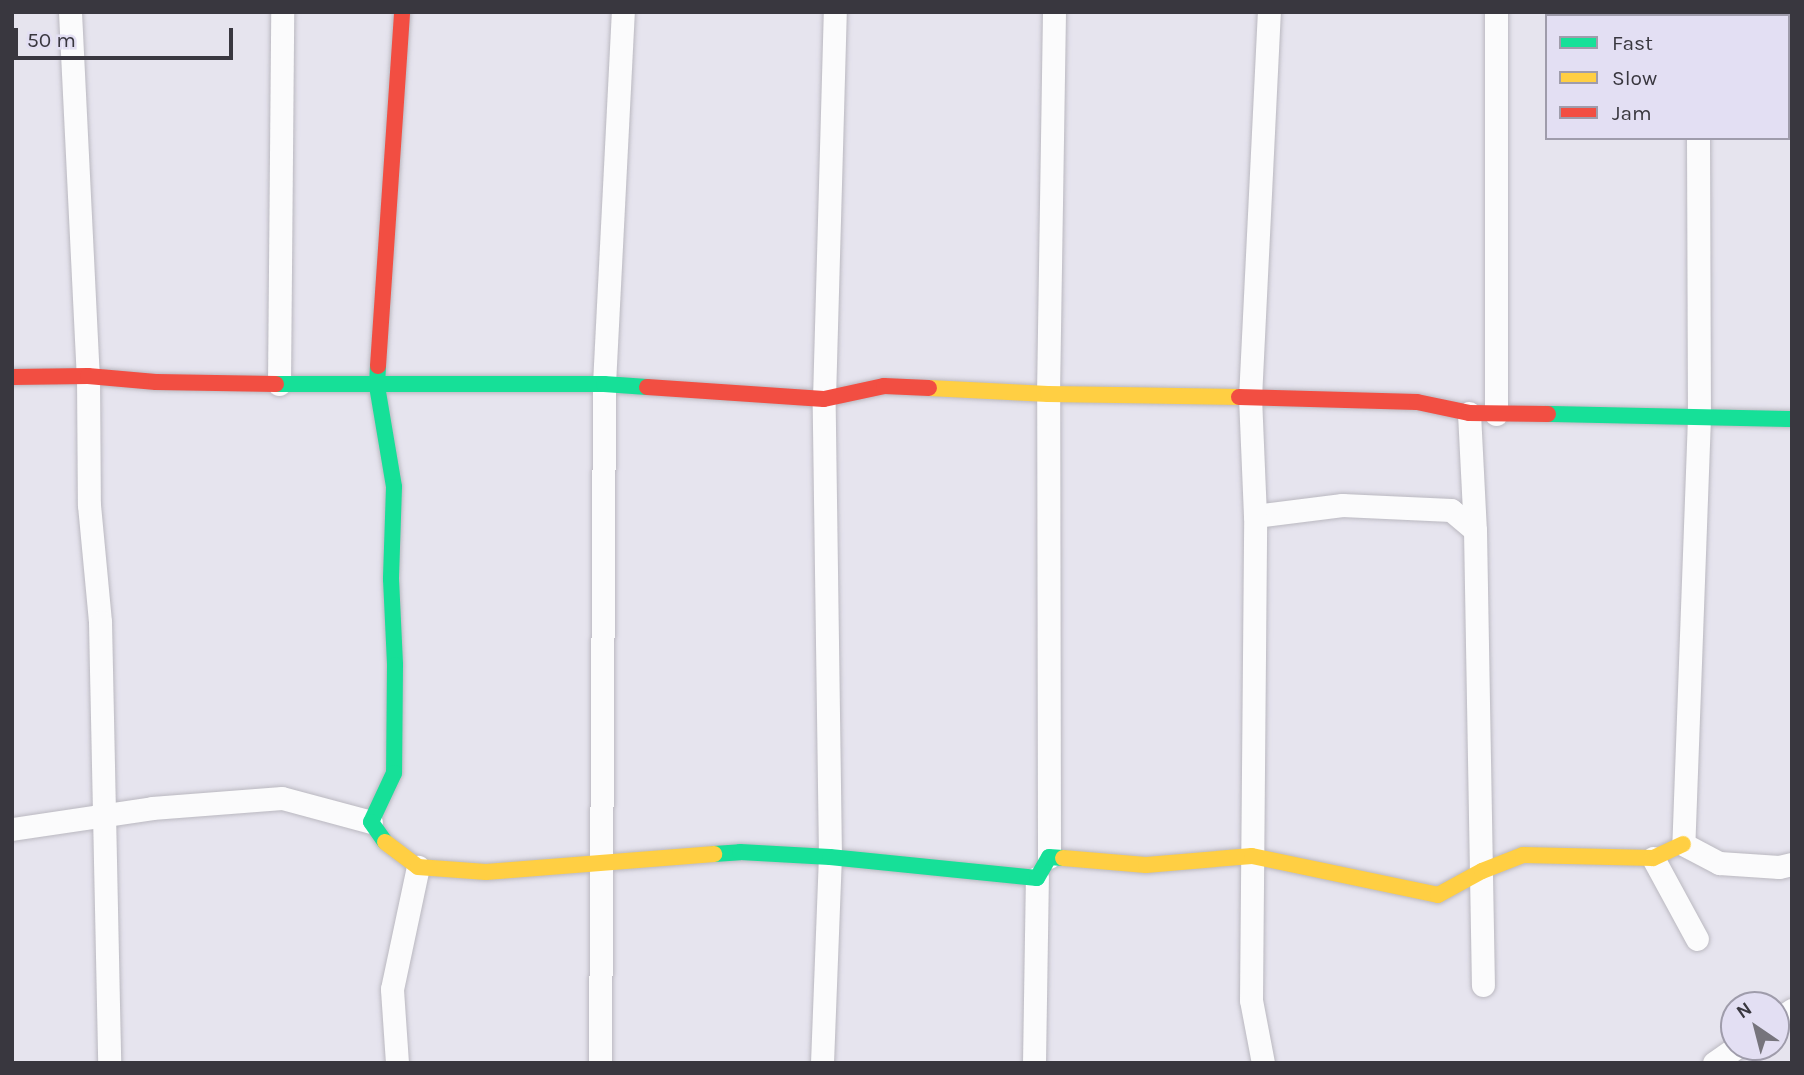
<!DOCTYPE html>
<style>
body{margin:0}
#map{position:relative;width:1804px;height:1075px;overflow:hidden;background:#e6e4ee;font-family:Karla,sans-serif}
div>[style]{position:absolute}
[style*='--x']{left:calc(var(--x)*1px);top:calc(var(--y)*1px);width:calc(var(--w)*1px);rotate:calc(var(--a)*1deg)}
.roads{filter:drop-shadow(0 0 2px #bab8c0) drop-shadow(0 0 2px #bab8c0)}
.street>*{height:23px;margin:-11.5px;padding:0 11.5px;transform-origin:11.5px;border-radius:11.5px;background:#fbfbfc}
.fast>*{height:16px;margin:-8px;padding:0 8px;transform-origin:8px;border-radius:8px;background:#16e098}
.slow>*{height:16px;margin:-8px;padding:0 8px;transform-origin:8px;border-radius:8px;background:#ffcf43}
.jam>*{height:16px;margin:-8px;padding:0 8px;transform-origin:8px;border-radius:8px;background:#f24e42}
span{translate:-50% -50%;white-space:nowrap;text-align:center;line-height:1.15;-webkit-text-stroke:5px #e3dff3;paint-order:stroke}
.frame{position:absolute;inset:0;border:14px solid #39373f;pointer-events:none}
.legend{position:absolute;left:1545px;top:14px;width:245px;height:126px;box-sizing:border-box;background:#e3dff3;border:2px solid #9f9cab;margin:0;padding:9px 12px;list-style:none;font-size:21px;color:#39373f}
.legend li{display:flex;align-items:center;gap:14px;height:35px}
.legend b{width:35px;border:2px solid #9f9cab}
.north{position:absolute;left:1720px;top:991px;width:70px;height:70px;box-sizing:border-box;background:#e3dff3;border:2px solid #9f9cab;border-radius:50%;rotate:325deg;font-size:19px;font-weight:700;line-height:28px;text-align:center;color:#39373f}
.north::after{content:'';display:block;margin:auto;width:24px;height:32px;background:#76747c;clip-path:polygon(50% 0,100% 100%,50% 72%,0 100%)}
.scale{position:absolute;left:14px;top:28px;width:219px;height:32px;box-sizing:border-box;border:4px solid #39373f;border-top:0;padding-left:9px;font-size:21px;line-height:24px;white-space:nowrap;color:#39373f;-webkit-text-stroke:5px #e3dff3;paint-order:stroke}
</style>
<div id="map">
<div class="roads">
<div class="street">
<div style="--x:70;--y:12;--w:364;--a:87.2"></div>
<div style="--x:88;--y:376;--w:129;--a:89.6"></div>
<div style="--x:89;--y:505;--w:118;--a:84.6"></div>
<div style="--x:100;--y:622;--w:441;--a:88.8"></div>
<div style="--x:1496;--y:12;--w:402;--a:90"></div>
<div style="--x:1698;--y:12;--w:4;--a:90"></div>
<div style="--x:1698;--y:138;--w:279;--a:89.8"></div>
<div style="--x:1699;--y:417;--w:427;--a:92.1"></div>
<div style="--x:1683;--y:844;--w:41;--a:27.8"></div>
<div style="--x:1719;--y:863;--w:60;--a:3.8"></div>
<div style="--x:1779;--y:867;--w:13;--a:-13"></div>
<div style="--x:279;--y:384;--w:372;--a:-89.5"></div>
<div style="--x:1469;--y:413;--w:117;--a:87.1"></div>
<div style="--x:1475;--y:530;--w:455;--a:89"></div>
<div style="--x:1255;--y:516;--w:88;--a:-7.2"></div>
<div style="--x:1342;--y:505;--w:109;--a:2.6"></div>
<div style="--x:1451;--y:510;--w:31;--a:40"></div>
<div style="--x:12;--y:829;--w:142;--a:-8.5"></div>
<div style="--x:152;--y:808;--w:130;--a:-4.4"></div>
<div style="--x:282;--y:798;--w:92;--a:15.1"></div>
<div style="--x:1049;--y:857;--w:463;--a:-90.1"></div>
<div style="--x:1048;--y:394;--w:382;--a:-89.1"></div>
<div style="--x:1653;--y:858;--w:92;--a:61.5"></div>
<div style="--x:1776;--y:1021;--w:19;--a:-35"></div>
<div style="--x:397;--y:1063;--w:74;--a:-93.9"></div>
<div style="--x:392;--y:989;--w:125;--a:-78"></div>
<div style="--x:600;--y:1063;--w:679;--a:-89.66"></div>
<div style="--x:604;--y:384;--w:372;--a:-87.1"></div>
<div style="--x:822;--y:1063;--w:206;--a:-87.8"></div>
<div style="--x:830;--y:857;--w:458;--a:-90.8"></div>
<div style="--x:824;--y:399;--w:387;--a:-88.4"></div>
<div style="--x:1034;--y:1063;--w:185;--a:-89.1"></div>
<div style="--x:1263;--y:1063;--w:64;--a:-100.8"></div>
<div style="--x:1251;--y:1000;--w:484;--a:-89.5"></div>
<div style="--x:1255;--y:516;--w:118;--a:-92.4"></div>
<div style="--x:1250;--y:398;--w:386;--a:-87.2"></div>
<div style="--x:1714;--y:1063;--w:28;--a:-35"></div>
</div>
<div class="fast">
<div style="--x:378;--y:366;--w:20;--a:93"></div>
<div style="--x:377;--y:386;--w:102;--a:80.4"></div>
<div style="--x:394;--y:487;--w:92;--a:91.9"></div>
<div style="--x:391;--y:579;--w:86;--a:87.3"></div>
<div style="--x:395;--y:665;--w:108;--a:90.5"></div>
<div style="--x:394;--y:773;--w:54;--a:115.1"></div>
<div style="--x:371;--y:822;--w:24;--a:55"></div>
<div style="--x:276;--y:384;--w:328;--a:0"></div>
<div style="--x:604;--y:384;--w:43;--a:4"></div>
<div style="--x:1548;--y:414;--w:244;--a:1.2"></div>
<div style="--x:714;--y:854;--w:26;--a:-4"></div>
<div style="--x:740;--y:852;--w:90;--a:3.2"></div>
<div style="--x:830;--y:857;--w:208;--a:5.8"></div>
<div style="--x:1037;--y:878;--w:24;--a:-60"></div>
<div style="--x:1049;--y:857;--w:14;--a:4"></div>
</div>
<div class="slow">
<div style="--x:929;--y:388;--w:119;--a:2.9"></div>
<div style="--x:1048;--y:394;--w:191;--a:0.9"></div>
<div style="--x:385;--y:842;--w:41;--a:37.1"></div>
<div style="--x:418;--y:867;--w:68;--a:4.2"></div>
<div style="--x:486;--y:872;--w:229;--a:-4.5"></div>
<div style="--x:1063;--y:858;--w:83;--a:4.8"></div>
<div style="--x:1146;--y:865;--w:106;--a:-4.9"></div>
<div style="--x:1252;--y:856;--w:190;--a:11.8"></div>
<div style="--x:1438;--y:895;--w:50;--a:-28.6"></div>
<div style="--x:1482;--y:871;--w:44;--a:-21.3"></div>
<div style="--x:1523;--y:855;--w:130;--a:1.3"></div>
<div style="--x:1653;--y:858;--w:33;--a:-25"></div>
</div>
<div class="jam">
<div style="--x:378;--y:366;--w:355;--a:-86.1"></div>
<div style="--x:12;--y:377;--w:76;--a:-0.8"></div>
<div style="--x:88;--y:376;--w:68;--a:5"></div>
<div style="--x:156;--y:382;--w:120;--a:1"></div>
<div style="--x:647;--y:387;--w:177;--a:3.9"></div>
<div style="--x:824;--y:399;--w:61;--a:-12.2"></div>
<div style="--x:884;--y:386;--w:45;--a:2.5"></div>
<div style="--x:1239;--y:397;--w:178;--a:1.6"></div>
<div style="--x:1417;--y:402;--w:53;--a:11.9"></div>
<div style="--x:1469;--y:413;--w:79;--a:0.7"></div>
</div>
</div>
<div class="frame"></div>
<ul class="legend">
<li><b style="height:9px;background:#16e098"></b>Fast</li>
<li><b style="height:9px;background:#ffcf43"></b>Slow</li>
<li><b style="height:9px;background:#f24e42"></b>Jam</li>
</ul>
<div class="north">N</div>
<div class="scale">50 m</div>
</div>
